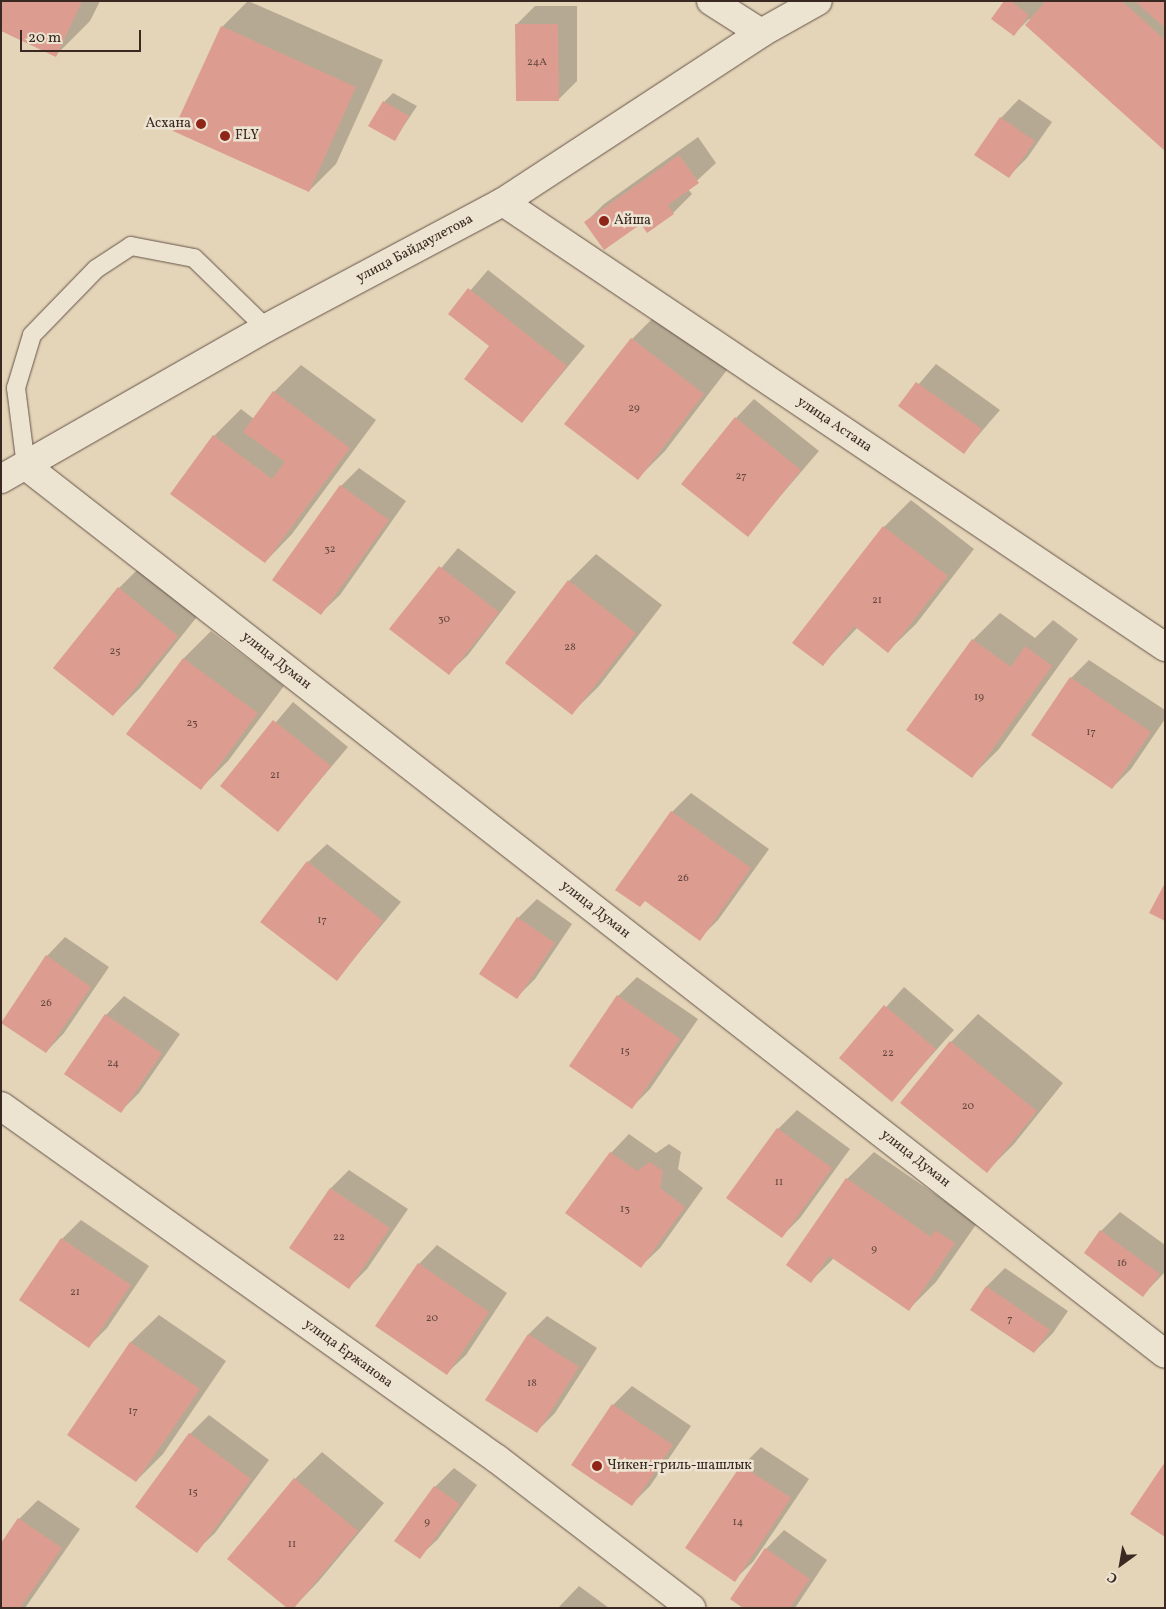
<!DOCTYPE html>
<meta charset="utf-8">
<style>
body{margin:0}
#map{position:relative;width:1166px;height:1609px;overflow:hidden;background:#e4d4b8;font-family:Vollkorn,serif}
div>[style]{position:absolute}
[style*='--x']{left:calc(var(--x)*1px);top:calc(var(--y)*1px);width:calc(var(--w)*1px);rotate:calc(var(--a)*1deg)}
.shadow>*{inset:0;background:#0003}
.building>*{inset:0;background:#dc9d90}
.roads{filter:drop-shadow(0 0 1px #645448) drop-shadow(0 0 1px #645448)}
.lane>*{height:18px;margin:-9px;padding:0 9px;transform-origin:9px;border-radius:9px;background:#ede3d1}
.street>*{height:28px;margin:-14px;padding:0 14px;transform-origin:14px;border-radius:14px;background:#ede3d1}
.dots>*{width:14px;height:14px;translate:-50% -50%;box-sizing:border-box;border:2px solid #ede3d1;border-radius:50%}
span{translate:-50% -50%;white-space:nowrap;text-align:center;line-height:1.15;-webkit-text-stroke:5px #ede3d1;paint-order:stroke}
.number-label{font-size:11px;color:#62463e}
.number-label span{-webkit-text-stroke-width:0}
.poi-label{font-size:14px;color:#392922}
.right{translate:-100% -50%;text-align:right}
.left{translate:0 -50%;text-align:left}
.street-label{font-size:14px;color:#392922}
.frame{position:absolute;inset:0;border:2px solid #392922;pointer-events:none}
.north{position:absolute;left:1096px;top:1539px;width:50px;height:50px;-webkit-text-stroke:4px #ede3d1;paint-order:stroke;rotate:212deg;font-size:14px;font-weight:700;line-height:20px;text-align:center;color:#392922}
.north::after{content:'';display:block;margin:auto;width:18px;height:22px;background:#392922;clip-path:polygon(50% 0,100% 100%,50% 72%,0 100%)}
.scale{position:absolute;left:20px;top:30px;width:121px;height:22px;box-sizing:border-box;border:2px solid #392922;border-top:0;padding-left:6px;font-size:15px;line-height:18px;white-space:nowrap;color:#392922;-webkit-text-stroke:4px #ede3d1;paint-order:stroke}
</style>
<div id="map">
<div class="shadow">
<div style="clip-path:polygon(1px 1px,100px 1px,90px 21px,56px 55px)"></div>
<div style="clip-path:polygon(248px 1px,383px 60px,336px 164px,309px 191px,175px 131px,222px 27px)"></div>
<div style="clip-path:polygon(1006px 1px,1165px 1px,1165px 150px,1029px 19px,1014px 34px)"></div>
<div style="clip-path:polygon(535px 6px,577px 6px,577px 81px,558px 100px,516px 25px)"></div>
<div style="clip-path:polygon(393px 93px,417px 106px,395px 139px,384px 102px)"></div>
<div style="clip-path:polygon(1019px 99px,1052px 122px,1027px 158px,1009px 176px,1001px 118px)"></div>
<div style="clip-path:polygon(698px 137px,716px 163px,688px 189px,692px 194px,673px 213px,642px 222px,586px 222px,604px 204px)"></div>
<div style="clip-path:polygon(488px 270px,585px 346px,522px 422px,491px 345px,450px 314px)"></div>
<div style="clip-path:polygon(659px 312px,730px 366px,665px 451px,638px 478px,632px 339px)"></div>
<div style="clip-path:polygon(936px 364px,1000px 410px,964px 452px,900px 406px)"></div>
<div style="clip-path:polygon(301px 365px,376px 420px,292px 534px,265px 562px,214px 436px,241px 409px,254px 419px,274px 392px)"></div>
<div style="clip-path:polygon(754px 399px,819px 451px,747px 535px,736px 418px)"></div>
<div style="clip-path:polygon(359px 468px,406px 501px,340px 595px,321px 613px,341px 486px)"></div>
<div style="clip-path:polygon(911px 500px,974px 549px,916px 624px,888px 651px,858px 627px,822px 665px,884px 527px)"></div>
<div style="clip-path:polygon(458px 548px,516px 592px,468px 655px,449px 673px,391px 628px)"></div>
<div style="clip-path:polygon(596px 554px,662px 605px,599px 686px,572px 713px,569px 581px)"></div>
<div style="clip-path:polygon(146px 561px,204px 608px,140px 688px,113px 715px,55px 668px,119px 588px)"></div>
<div style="clip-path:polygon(1000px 613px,1035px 638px,1053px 620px,1078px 639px,999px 749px,972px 776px,973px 640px)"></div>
<div style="clip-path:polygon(211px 631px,284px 686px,228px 761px,201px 788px,184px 658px)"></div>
<div style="clip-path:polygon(1089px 660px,1165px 710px,1165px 719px,1131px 769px,1112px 788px,1071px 678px)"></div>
<div style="clip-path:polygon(293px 702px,348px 747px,278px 830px,222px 786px)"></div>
<div style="clip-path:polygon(691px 793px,769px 849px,718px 920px,699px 939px,672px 812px)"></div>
<div style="clip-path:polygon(327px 844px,401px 902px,337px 979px,308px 862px)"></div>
<div style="clip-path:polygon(537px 899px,572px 924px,535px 979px,517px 997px,480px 973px,518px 918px)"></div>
<div style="clip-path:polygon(65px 937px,109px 967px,64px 1033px,46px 1052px,47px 956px)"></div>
<div style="clip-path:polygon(637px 977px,698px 1019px,650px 1089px,632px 1107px,618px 996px)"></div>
<div style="clip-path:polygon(904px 987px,954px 1030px,892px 1100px,841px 1058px)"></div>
<div style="clip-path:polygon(124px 996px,180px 1034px,139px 1093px,121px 1111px,106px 1015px)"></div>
<div style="clip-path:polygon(978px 1014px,1063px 1083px,1014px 1144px,987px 1171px,902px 1103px,951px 1042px)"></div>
<div style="clip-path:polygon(797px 1110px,850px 1149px,800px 1218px,782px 1236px,778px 1129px)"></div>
<div style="clip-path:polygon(629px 1134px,656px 1153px,669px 1144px,681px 1152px,678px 1169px,703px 1188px,660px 1248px,641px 1266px,611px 1153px)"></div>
<div style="clip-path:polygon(874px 1152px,958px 1210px,982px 1216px,936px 1282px,909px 1309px,834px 1258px,811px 1281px,847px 1179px)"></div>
<div style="clip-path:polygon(349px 1170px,408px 1209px,367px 1269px,349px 1287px,290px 1248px,331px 1188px)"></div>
<div style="clip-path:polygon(1120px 1212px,1165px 1245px,1165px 1272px,1143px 1295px,1101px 1231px)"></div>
<div style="clip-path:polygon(81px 1220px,149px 1266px,107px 1328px,88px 1347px,20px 1300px,62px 1239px)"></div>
<div style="clip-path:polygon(437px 1245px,507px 1293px,466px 1355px,447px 1373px,419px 1264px)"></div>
<div style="clip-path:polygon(1005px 1268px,1068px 1311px,1053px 1333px,1034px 1352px,986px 1287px)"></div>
<div style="clip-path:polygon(159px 1315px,226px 1361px,163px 1454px,136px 1481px,69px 1434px,131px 1342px)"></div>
<div style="clip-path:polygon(547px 1316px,597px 1348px,555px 1413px,536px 1432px,528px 1335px)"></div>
<div style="clip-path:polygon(632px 1386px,691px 1426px,650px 1486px,631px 1505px,613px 1405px)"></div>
<div style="clip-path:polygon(209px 1415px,269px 1460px,215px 1533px,196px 1551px,190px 1434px)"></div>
<div style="clip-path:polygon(761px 1447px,809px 1479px,753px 1562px,734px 1580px,687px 1547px,742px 1466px)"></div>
<div style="clip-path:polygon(322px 1452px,384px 1503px,318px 1582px,293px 1608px,295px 1479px)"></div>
<div style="clip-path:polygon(454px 1468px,477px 1485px,438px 1539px,419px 1557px,396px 1541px,435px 1487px)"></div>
<div style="clip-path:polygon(38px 1500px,80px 1529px,25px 1608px,1px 1608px,19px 1519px)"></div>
<div style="clip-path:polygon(784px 1530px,827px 1560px,795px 1608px,745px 1608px,766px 1549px)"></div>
<div style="clip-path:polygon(579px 1586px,609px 1608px,558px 1608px)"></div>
</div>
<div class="building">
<div style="clip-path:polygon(1px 1px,82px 1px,56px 57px,1px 31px)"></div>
<div style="clip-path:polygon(1004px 1px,1011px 1px,1029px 15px,1014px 36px,991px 19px)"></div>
<div style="clip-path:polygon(1046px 1px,1122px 1px,1165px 40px,1165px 151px,1025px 25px)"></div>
<div style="clip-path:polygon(1135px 1px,1165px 1px,1165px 28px)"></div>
<div style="clip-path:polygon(515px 24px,558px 24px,559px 101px,516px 101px)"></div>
<div style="clip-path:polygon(221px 26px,356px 87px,309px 192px,173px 131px)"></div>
<div style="clip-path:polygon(383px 101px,409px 116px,395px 141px,368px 126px)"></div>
<div style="clip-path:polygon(1000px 117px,1035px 141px,1009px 178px,974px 155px)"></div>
<div style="clip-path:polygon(679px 155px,699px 183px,668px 205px,674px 214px,647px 233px,641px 224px,604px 250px,584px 222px)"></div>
<div style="clip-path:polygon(468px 288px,567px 366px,522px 423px,464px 379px,489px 346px,448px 314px)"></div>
<div style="clip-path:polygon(631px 338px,704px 394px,638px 480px,564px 424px)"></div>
<div style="clip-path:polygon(916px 382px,982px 429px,964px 454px,898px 406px)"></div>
<div style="clip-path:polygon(273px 391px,350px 448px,265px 563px,170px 494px,213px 435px,272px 479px,285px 462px,243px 432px)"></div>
<div style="clip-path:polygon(735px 417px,801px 470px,748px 537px,681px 484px)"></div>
<div style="clip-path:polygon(340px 485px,389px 520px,321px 615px,272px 580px)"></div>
<div style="clip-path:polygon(883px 526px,948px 576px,888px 653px,854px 626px,823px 666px,792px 643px)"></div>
<div style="clip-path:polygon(439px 566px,499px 612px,449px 675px,389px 629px)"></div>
<div style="clip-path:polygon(568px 580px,636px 633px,572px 715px,505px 663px)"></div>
<div style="clip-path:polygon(118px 587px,178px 636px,113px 716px,53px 668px)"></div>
<div style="clip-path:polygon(972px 639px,1011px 667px,1025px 646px,1052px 666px,972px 778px,906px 730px)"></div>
<div style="clip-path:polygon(183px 658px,258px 713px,201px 790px,126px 734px)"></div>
<div style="clip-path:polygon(1070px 677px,1151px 732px,1112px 789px,1031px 735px)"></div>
<div style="clip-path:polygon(273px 720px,331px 766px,278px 832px,220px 786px)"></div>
<div style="clip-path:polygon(671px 811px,751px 868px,700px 941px,645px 901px,640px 907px,615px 890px)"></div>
<div style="clip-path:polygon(307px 861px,383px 921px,337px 981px,260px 922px)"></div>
<div style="clip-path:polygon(1165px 883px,1165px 921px,1149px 913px)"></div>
<div style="clip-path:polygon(517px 917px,555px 943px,517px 999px,479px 974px)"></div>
<div style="clip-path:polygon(46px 955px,91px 987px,46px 1053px,1px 1023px)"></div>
<div style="clip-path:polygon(617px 995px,680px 1039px,632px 1109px,569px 1066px)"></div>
<div style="clip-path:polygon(884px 1005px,936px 1049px,892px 1102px,839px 1058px)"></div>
<div style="clip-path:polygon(105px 1014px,162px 1053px,121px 1113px,64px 1074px)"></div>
<div style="clip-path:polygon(950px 1041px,1037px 1111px,987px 1173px,900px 1103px)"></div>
<div style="clip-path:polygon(777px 1128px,832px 1168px,782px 1238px,726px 1198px)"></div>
<div style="clip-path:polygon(610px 1152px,637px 1171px,650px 1162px,663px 1171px,660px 1188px,685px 1207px,641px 1268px,565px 1213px)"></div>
<div style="clip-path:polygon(846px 1178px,931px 1237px,935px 1230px,955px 1243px,909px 1311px,829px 1256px,811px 1283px,786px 1265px)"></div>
<div style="clip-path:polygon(330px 1188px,390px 1228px,349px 1289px,289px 1248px)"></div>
<div style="clip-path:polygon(1100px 1230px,1160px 1274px,1143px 1297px,1084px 1253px)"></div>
<div style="clip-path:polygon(61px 1238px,131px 1285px,89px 1348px,19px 1300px)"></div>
<div style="clip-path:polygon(418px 1263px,489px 1312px,447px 1375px,375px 1326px)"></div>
<div style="clip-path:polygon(986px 1286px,1050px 1330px,1034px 1353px,970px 1310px)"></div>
<div style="clip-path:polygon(528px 1334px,579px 1367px,537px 1433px,485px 1400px)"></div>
<div style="clip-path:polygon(130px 1342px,200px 1389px,136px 1482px,67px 1435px)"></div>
<div style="clip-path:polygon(612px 1404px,673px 1445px,632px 1506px,571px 1465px)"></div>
<div style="clip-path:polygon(189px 1433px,251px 1479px,197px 1553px,135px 1507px)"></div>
<div style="clip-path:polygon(1165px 1462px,1165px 1537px,1130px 1514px)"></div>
<div style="clip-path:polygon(741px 1465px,791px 1498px,735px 1582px,685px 1548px)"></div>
<div style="clip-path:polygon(294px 1478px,358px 1531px,294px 1608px,287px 1608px,227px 1559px)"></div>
<div style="clip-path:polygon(434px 1486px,460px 1504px,420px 1559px,394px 1541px)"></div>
<div style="clip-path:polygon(18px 1518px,62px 1548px,20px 1608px,1px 1608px,1px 1543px)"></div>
<div style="clip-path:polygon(765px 1548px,810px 1579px,790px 1608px,743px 1608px,730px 1599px)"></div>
</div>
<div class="roads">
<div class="lane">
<div style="--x:26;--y:466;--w:79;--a:-97.3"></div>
<div style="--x:16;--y:388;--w:55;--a:-73.2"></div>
<div style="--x:32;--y:335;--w:92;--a:-45.9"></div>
<div style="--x:96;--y:269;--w:42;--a:-33.3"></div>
<div style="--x:131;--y:246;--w:64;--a:10.8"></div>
<div style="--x:194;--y:258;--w:100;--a:44.2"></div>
</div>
<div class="street">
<div style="--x:711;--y:1;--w:59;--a:32.6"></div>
<div style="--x:503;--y:202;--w:798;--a:33.91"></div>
<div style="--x:26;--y:466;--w:1444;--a:37.94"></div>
<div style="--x:1;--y:479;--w:305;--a:-29.7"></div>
<div style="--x:266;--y:328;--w:268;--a:-28"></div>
<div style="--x:503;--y:202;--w:308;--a:-33.2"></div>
<div style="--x:761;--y:33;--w:65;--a:-29.3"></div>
<div style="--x:1;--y:1106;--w:609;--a:35.44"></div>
<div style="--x:497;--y:1459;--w:245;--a:37.5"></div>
</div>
</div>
<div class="dots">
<div style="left:201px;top:124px;background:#8f2418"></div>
<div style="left:225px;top:136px;background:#8f2418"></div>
<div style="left:604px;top:221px;background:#8f2418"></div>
<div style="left:597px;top:1466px;background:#8f2418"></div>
</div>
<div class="number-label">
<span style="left:537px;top:63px">24А</span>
<span style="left:634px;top:409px">29</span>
<span style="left:741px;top:477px">27</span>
<span style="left:330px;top:550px">32</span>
<span style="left:877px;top:601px">21</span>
<span style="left:444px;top:620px">30</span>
<span style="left:570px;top:648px">28</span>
<span style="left:115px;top:652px">25</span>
<span style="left:979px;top:698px">19</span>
<span style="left:192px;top:724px">23</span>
<span style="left:1091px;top:733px">17</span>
<span style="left:275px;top:776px">21</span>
<span style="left:683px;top:879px">26</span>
<span style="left:322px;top:921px">17</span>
<span style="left:46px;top:1004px">26</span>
<span style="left:625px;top:1052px">15</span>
<span style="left:888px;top:1054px">22</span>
<span style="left:113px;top:1064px">24</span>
<span style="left:968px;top:1107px">20</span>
<span style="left:779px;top:1183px">11</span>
<span style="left:625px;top:1210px">13</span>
<span style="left:339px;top:1238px">22</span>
<span style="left:874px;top:1250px">9</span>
<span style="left:1122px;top:1264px">16</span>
<span style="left:75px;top:1293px">21</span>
<span style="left:432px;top:1319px">20</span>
<span style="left:1010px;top:1320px">7</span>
<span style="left:532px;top:1384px">18</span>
<span style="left:133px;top:1412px">17</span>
<span style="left:193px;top:1493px">15</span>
<span style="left:427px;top:1523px">9</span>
<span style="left:738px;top:1523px">14</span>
<span style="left:292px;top:1545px">11</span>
</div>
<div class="poi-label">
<span class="right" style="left:191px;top:124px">Асхана</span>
<span class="left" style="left:235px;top:136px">FLY</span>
<span class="left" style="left:614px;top:221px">Айша</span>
<span class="left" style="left:607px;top:1466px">Чикен-гриль-шашлык</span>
</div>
<div class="street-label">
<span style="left:415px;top:249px;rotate:-28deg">улица Байдаулетова</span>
<span style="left:834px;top:425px;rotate:34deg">улица Астана</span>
<span style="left:276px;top:661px;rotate:38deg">улица Думан</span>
<span style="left:595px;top:910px;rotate:38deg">улица Думан</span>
<span style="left:915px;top:1159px;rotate:38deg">улица Думан</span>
<span style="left:348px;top:1354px;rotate:36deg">улица Ержанова</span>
</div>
<div class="frame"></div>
<div class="north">С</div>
<div class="scale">20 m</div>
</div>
